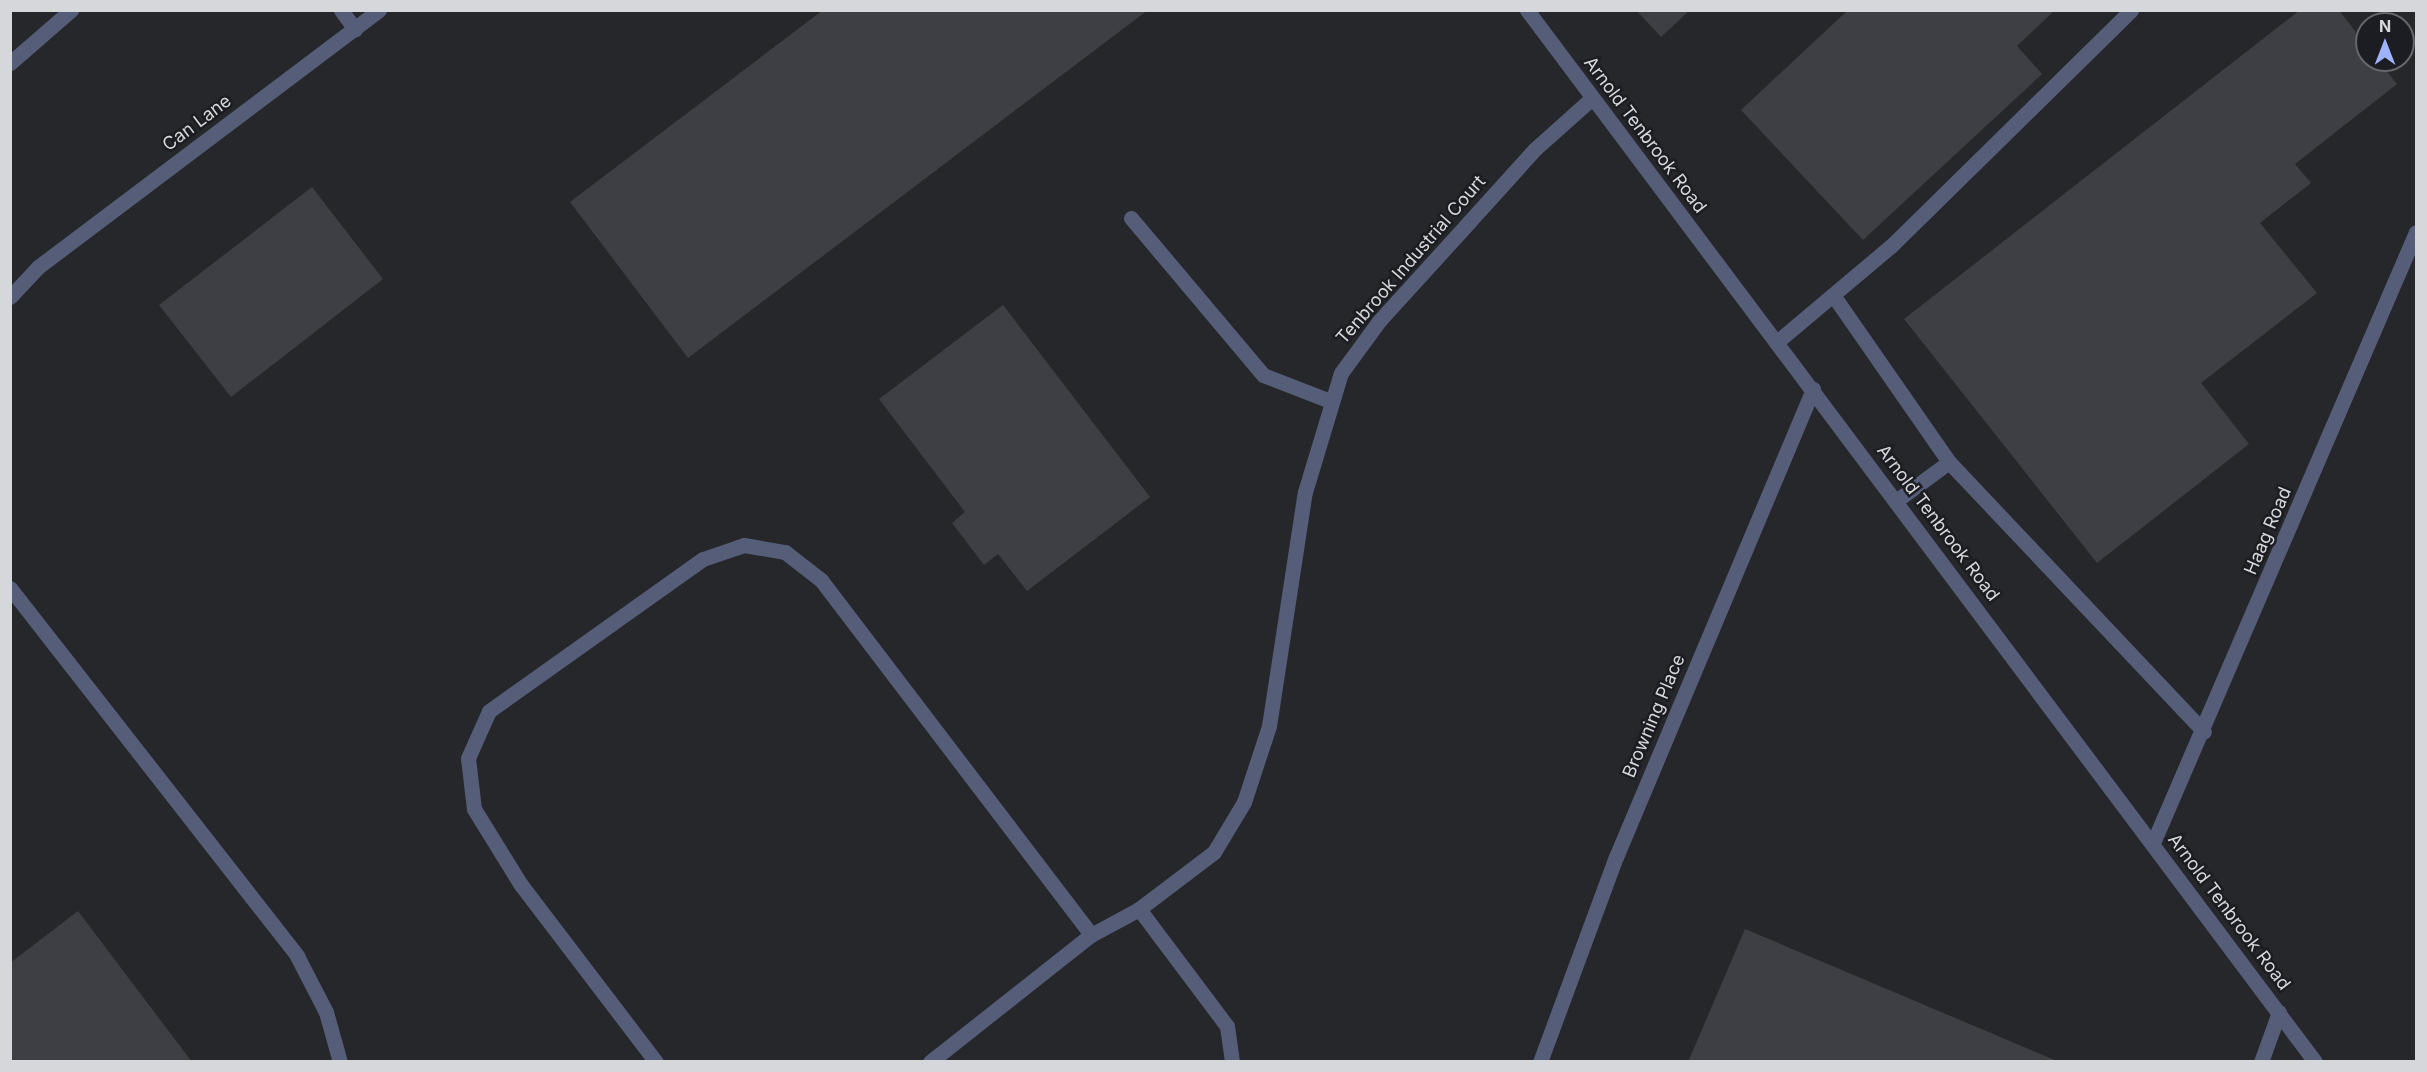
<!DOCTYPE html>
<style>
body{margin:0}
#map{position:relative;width:2427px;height:1072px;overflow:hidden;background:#26272b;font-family:Inter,sans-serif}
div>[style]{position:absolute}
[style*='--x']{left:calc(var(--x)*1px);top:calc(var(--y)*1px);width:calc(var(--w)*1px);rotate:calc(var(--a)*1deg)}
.building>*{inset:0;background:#3d3f44}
.service>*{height:15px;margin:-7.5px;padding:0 7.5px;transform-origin:7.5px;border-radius:7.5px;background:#555d79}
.minor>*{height:15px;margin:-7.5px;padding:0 7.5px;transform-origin:7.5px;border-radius:7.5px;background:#555d79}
.tertiary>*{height:15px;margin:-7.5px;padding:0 7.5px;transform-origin:7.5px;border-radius:7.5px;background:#555d79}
span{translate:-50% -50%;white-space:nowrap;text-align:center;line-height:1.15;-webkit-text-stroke:5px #1c1d22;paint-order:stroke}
.street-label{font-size:18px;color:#d6d7da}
.frame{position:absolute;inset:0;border:12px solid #d6d7da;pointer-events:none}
.north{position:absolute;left:2355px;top:12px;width:60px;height:60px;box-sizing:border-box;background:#1c1d22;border:2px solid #66676c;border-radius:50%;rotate:0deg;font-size:16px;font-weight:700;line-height:24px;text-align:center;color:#d6d7da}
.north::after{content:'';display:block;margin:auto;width:21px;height:27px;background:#9fb3fd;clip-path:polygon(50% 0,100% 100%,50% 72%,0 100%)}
</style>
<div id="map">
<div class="building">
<div style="clip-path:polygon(823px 10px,1148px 10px,688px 358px,570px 202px)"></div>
<div style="clip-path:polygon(1636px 10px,1690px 10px,1661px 37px)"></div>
<div style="clip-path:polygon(1848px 10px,2055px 10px,2017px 46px,2042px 74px,1863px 240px,1741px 110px)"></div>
<div style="clip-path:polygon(2300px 10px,2339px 10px,2367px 47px,2367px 60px,2378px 60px,2397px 84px,2295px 164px,2311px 183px,2260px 223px,2317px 293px,2201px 383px,2249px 444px,2097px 563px,1904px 319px)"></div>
<div style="clip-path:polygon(312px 187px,383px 279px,231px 397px,159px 305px)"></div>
<div style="clip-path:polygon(1003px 305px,1150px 497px,1027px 591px,998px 554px,984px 565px,952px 523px,965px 512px,879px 399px)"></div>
<div style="clip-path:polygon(78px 911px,192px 1062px,10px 1062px,10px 963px)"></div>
<div style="clip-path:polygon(1745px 929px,2057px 1061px,2057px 1062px,1688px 1062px)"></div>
</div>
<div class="service">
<div style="--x:341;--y:10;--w:24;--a:54"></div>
<div style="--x:10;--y:63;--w:81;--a:-41"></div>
<div style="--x:1131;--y:218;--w:205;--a:49.9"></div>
<div style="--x:1263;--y:375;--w:72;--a:21.2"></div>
<div style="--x:1833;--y:295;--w:203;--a:55.2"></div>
<div style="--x:1949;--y:462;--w:66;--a:143.7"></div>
<div style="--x:10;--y:297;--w:41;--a:-47"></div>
<div style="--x:1778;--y:341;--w:148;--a:-40.1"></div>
<div style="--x:1891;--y:246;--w:337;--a:-44.5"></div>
<div style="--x:1949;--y:462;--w:371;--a:46.6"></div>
<div style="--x:10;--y:588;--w:467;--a:52"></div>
<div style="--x:297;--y:956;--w:63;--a:62.6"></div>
<div style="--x:326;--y:1012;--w:52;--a:74.4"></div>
<div style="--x:2153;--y:843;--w:665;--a:-66.71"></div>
<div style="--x:1139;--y:909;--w:146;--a:53.1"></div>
<div style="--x:1227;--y:1026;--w:36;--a:82"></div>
<div style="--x:656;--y:1062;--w:223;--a:-127.3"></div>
<div style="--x:521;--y:885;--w:89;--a:-121.7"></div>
<div style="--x:474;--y:809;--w:51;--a:-96.7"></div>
<div style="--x:468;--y:758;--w:51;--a:-65.9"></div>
<div style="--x:489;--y:711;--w:262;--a:-35.4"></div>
<div style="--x:703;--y:559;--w:43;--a:-18.9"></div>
<div style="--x:744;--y:545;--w:42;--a:9.7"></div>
<div style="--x:785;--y:552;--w:46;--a:37.9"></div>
<div style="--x:821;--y:580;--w:446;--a:52.7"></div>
<div style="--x:930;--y:1062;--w:205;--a:-38.3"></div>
<div style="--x:1091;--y:935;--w:55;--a:-28.4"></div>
<div style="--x:1139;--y:909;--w:94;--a:-37.2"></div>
<div style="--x:1214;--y:852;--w:58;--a:-59"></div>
<div style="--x:1244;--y:802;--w:80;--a:-71.8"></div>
<div style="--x:2261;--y:1062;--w:53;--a:-70.2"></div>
</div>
<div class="minor">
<div style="--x:38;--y:267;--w:427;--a:-37"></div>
<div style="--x:1269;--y:726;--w:237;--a:-81.3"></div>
<div style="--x:1305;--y:492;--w:124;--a:-73.2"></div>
<div style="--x:1341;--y:373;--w:64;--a:-53.8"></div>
<div style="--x:1379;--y:321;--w:134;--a:-47.7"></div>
<div style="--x:1469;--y:222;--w:98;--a:-47.9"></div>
<div style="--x:1535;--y:149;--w:76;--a:-41.8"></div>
<div style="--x:1540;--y:1062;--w:219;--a:-69.7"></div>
<div style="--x:1616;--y:857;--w:508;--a:-67.17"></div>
</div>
<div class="tertiary">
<div style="--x:1527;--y:10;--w:1314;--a:53.16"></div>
</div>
<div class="street-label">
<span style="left:197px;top:123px;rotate:-37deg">Can Lane</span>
<span style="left:1645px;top:135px;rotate:53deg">Arnold Tenbrook Road</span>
<span style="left:1411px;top:260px;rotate:-49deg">Tenbrook Industrial Court</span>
<span style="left:1938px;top:523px;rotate:53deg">Arnold Tenbrook Road</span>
<span style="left:2268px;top:531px;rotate:-67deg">Haag Road</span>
<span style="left:1654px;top:716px;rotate:-67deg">Browning Place</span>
<span style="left:2229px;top:912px;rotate:53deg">Arnold Tenbrook Road</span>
</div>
<div class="frame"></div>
<div class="north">N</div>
</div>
